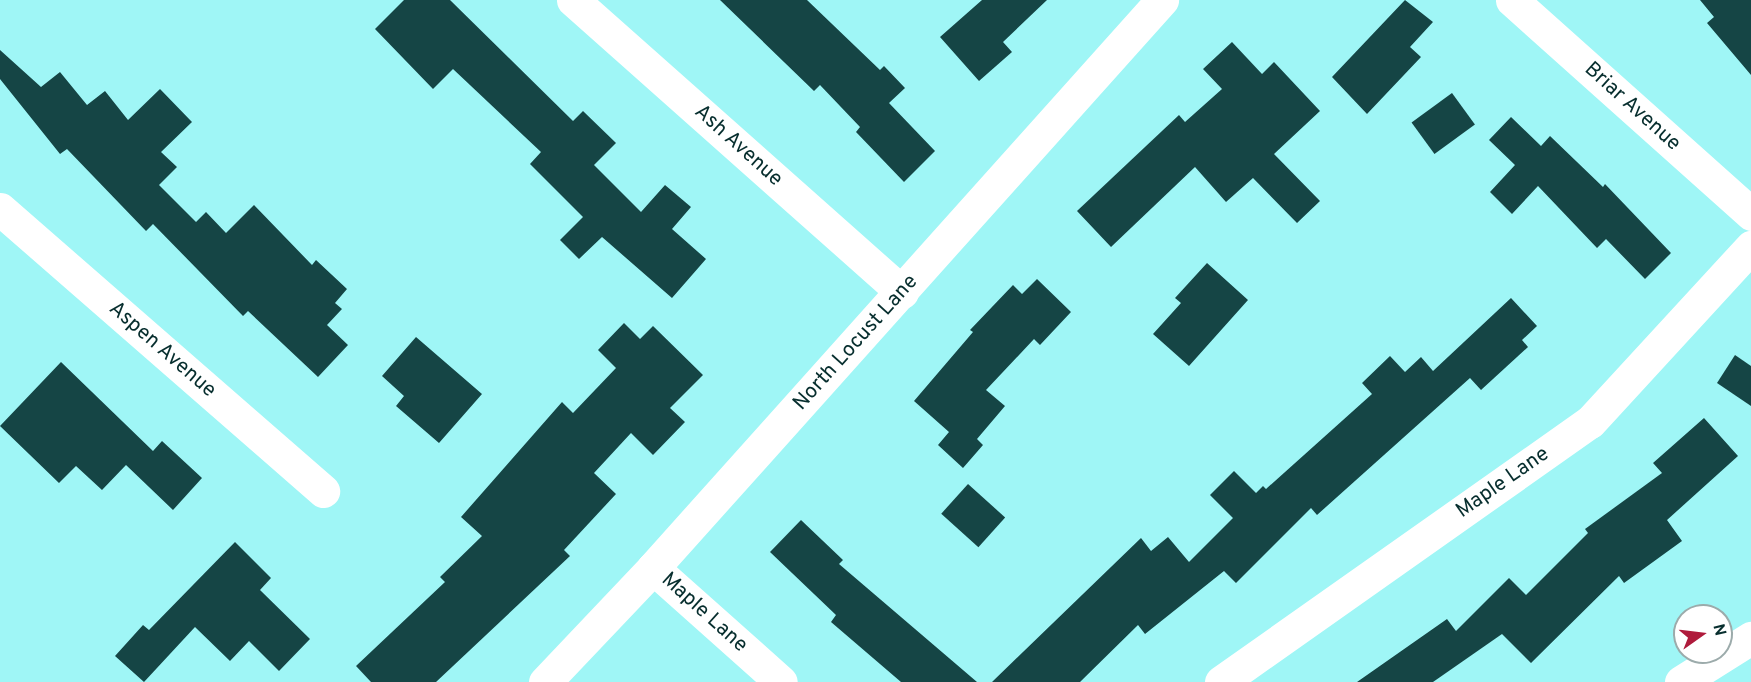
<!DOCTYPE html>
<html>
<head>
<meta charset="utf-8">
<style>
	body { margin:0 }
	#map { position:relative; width:1751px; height:682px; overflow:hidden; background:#9ff6f6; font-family:Overpass,sans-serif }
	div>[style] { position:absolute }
	.building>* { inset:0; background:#154545; transform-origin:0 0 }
	.minor>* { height:33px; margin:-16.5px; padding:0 16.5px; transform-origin:16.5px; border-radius:16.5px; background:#fff }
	span { translate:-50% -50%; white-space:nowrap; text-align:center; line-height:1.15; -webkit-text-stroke:6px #fff; paint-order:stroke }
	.street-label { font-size:21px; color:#072e2e }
	.north { position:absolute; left:1673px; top:604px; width:60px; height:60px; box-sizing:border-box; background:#fff; border:2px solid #9cabab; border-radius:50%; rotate:76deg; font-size:16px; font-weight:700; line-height:24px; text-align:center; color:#072e2e }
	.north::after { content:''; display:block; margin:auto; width:21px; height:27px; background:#af1b3c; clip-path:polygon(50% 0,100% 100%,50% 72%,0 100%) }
</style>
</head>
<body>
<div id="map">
	<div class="building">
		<i style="clip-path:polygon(404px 0,450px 0,573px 121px,583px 111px,616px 143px,594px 165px,641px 212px,665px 185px,691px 207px,672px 229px,706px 259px,672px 298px,602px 237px,579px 259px,560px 240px,583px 217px,530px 164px,541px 152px,453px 69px,433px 89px,375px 29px)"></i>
		<i style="clip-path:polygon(720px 0,807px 0,880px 70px,884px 66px,905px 88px,889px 103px,935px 151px,904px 182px,856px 132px,860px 127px,820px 85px,814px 91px)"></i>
		<i style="clip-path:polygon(982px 0,1047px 0,1003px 42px,1012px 52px,979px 81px,940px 37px)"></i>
		<i style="clip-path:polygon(1405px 0,1433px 22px,1410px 47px,1421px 57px,1367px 114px,1332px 77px)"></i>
		<i style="clip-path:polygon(1700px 0,1751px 0,1751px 75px,1707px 23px,1714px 17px)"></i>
		<i style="clip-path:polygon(1232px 42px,1262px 74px,1274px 62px,1320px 111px,1274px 154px,1320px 201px,1297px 223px,1253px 178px,1226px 202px,1195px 167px,1111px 247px,1077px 211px,1179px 115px,1185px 122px,1222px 89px,1203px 69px)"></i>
		<i style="clip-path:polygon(0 50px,41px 87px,60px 72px,87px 105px,105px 91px,128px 120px,160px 89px,192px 122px,161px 152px,177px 167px,159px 185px,196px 222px,206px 212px,226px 233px,254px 205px,312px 265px,316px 260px,347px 289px,335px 303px,342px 309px,327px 325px,348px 345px,318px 377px,248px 311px,243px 316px,153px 224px,146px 231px,67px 149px,60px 154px,0 79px)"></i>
		<i style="left:1452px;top:93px;width:39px;height:50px;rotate:54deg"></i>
		<i style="clip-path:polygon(1511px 117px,1541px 146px,1550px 136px,1603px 187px,1605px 184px,1671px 253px,1645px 279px,1606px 239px,1597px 248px,1538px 186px,1512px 214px,1490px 192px,1515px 165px,1489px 140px)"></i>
		<i style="clip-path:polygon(1207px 263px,1248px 300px,1189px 366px,1153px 334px,1181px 303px,1175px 298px)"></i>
		<i style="clip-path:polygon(1037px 279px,1071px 312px,1040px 345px,1034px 339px,986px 390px,1005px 406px,977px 439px,983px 445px,963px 468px,938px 445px,949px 432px,914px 401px,973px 332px,970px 330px,1013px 285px,1022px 294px)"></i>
		<i style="clip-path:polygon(1511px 298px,1537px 326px,1522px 340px,1528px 347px,1481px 390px,1470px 378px,1317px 515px,1311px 508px,1236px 583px,1224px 571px,1145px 634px,1138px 625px,1080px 682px,992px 682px,1141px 538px,1151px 551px,1168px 537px,1189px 562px,1233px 518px,1210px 495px,1234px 471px,1256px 493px,1263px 486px,1266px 489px,1372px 394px,1362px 383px,1390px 356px,1405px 372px,1421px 357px,1433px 371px)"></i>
		<i style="clip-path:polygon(624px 323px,640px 339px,653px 326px,703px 375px,670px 408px,685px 422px,653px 455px,631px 433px,594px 473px,616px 494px,564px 550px,570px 556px,436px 682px,371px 682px,356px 666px,445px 582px,440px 577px,482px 536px,461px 517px,562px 402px,573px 413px,616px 368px,598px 350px)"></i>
		<i style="clip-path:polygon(416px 337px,482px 394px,439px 443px,396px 406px,404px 396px,382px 376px)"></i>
		<i style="clip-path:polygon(1735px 355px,1751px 366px,1751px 406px,1717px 383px)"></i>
		<i style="clip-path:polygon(61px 362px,153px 451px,162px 441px,202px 478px,173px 510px,126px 465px,102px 490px,76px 466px,59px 483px,0 426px)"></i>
		<i style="clip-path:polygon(1704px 418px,1738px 456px,1667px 520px,1682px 541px,1624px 583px,1619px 576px,1531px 663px,1502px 634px,1433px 682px,1357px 682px,1447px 619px,1456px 631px,1509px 578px,1526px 595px,1588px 533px,1585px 529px,1662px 473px,1653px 463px)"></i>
		<i style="left:968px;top:484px;width:50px;height:40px;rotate:42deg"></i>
		<i style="clip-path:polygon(801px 520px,843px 560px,839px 564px,977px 682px,901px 682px,831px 622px,836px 615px,770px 552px)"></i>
		<i style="clip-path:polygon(235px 542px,271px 578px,260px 590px,310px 639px,279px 671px,249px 641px,230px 661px,195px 627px,144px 682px,115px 656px,143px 625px,149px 630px)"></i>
	</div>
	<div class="minor">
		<i style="left:573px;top:0;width:440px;rotate:41.6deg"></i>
		<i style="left:1512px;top:0;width:321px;rotate:41.8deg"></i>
		<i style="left:0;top:209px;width:429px;rotate:41.1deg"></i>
		<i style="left:653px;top:568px;width:171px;rotate:41.7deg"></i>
		<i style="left:545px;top:682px;width:157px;rotate:-46.5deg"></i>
		<i style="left:653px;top:568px;width:763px;rotate:-48.14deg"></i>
		<i style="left:1221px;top:682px;width:451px;rotate:-35.2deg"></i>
		<i style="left:1590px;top:422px;width:238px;rotate:-47.4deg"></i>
		<i style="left:1681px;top:682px;width:83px;rotate:-32.2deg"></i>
	</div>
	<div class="street-label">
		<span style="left:1632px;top:107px;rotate:42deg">Briar Avenue</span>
		<span style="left:738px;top:146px;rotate:42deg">Ash Avenue</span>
		<span style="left:856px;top:343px;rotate:-48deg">North Locust Lane</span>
		<span style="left:162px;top:350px;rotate:41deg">Aspen Avenue</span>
		<span style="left:1503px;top:483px;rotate:-35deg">Maple Lane</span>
		<span style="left:704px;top:613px;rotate:42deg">Maple Lane</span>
	</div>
	<div class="north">N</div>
</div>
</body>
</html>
